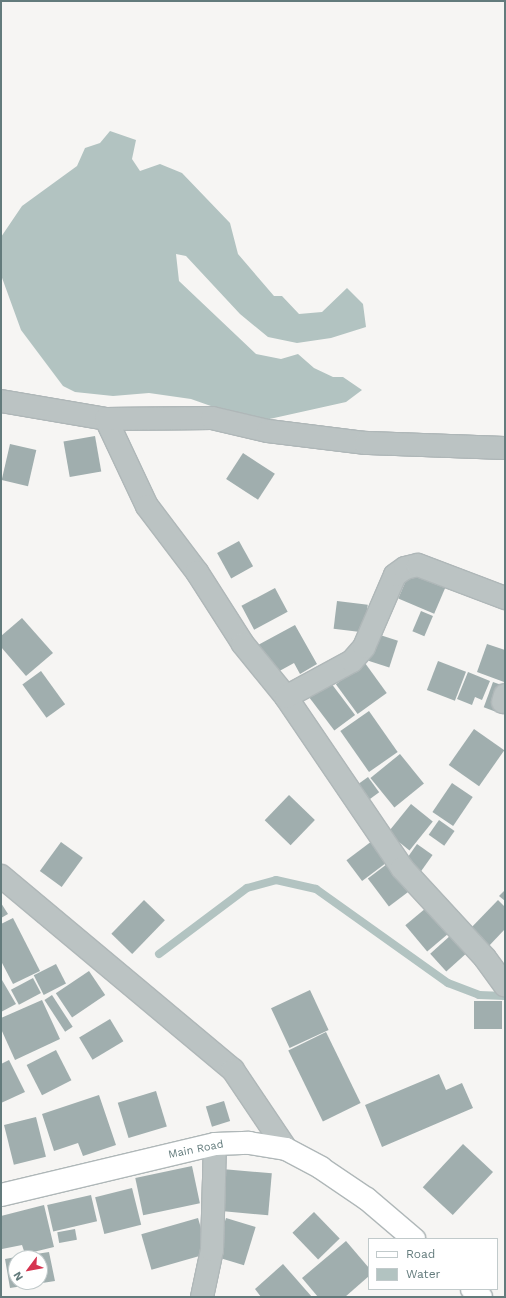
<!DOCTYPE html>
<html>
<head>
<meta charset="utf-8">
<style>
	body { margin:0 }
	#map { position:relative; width:506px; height:1298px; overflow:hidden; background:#f6f5f3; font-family:"Work Sans",sans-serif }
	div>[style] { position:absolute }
	.water>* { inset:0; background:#b2c3c1 }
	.stream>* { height:8px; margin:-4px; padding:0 4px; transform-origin:4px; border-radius:4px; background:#b2c3c1 }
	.building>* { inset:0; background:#a0aeae; transform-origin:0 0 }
	.roads { filter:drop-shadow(1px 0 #afb7b8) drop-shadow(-1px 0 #afb7b8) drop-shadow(0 1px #afb7b8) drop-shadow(0 -1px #afb7b8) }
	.street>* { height:22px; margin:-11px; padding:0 11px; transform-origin:11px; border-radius:11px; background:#bbc3c3 }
	.primary>* { height:22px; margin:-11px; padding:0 11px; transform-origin:11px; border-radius:11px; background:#fff }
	span { translate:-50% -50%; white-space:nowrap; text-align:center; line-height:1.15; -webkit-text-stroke:4px #fff; paint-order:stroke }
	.street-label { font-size:11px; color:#637b7c }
	.frame { position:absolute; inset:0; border:2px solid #637b7c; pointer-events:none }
	.legend { position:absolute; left:368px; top:1238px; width:130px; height:52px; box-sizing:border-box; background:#fff; border:1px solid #c1cacb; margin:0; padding:5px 7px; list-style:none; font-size:12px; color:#637b7c }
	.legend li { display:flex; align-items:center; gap:8px; height:20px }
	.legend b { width:20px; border:1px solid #c1cacb }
	.north { position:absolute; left:8px; top:1250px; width:40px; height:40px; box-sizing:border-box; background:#fff; border:1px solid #c1cacb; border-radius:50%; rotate:238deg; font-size:11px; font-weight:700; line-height:16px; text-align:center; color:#637b7c }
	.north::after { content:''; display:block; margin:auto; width:14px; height:18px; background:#d63450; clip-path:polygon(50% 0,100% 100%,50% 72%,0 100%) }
</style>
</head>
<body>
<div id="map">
	<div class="water">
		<i style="clip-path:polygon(110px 131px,136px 140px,132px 159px,140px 171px,160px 164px,182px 173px,230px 223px,238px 254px,274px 296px,282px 296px,299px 314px,322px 312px,347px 288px,363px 304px,366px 327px,331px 338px,297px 343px,268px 337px,240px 314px,186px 256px,176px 254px,179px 281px,256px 354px,281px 359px,298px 354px,314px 368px,333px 377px,343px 377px,362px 390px,346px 402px,265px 420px,242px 417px,191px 399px,149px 393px,113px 396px,75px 392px,63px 386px,21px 330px,1px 275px,1px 237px,22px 206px,77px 166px,85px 148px,100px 143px)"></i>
	</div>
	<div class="stream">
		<i style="left:159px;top:954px;width:110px;rotate:-36.9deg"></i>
		<i style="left:247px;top:888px;width:30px;rotate:-15deg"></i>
		<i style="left:276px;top:880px;width:41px;rotate:12.7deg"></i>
		<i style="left:316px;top:889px;width:162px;rotate:35.5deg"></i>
		<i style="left:448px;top:983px;width:33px;rotate:21deg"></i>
		<i style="left:479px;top:995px;width:26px;rotate:2deg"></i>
	</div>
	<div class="building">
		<i style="left:95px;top:436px;width:36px;height:32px;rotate:80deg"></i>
		<i style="left:10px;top:444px;width:27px;height:37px;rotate:13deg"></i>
		<i style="left:243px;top:453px;width:38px;height:31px;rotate:33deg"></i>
		<i style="left:239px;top:541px;width:29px;height:25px;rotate:61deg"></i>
		<i style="left:410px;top:571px;width:39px;height:30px;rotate:23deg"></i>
		<i style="left:275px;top:588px;width:27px;height:38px;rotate:62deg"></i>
		<i style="left:337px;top:601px;width:31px;height:28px;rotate:7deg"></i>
		<i style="left:421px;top:611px;width:13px;height:22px;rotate:23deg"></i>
		<i style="clip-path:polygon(22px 618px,53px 653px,26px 676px,1px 647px,1px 636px)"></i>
		<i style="clip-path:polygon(295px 625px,317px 664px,300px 674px,294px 663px,274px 674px,258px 645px)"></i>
		<i style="left:377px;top:634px;width:22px;height:28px;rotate:18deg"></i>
		<i style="clip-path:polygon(487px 644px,505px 650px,504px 682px,477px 672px)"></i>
		<i style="left:438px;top:661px;width:30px;height:31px;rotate:21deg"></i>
		<i style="left:365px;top:663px;width:37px;height:36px;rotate:54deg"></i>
		<i style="left:41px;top:671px;width:41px;height:23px;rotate:54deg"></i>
		<i style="clip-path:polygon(468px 672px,490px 681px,482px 700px,475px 697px,472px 705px,457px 699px)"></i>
		<i style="left:328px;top:679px;width:45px;height:26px;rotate:53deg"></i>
		<i style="left:493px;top:682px;width:12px;height:27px;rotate:20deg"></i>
		<i style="left:369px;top:711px;width:50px;height:35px;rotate:55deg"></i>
		<i style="left:474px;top:729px;width:37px;height:44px;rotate:35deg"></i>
		<i style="left:400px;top:754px;width:38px;height:38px;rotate:51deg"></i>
		<i style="left:368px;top:777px;width:19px;height:21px;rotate:54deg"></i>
		<i style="left:452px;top:783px;width:25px;height:35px;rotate:34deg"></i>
		<i style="left:289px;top:795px;width:36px;height:35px;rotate:44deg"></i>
		<i style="left:411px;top:804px;width:28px;height:37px;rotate:39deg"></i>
		<i style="left:439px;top:820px;width:19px;height:18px;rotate:35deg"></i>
		<i style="left:372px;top:841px;width:26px;height:32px;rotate:53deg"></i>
		<i style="left:61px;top:842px;width:27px;height:36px;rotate:36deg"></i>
		<i style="left:417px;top:844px;width:19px;height:21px;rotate:35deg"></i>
		<i style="left:391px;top:861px;width:35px;height:29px;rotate:53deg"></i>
		<i style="clip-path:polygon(505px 890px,505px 901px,499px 896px)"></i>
		<i style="left:144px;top:900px;width:29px;height:47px;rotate:44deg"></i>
		<i style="clip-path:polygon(498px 900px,505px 907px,505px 929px,487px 948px,468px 931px)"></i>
		<i style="clip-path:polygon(1px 903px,8px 914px,1px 918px)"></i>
		<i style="left:426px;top:908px;width:34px;height:27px;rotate:50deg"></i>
		<i style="clip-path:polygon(13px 918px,40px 971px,13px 984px,1px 961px,1px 924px)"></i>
		<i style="left:451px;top:935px;width:24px;height:28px;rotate:48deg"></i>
		<i style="left:56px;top:964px;width:22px;height:25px;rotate:63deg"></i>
		<i style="left:89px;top:971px;width:29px;height:40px;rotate:56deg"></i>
		<i style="left:33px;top:978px;width:17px;height:25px;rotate:62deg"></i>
		<i style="clip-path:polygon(2px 980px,16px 1004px,1px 1012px,1px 981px)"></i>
		<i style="left:310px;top:990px;width:44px;height:43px;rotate:65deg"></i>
		<i style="left:52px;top:995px;width:38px;height:9px;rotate:57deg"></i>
		<i style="clip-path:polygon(42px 1000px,60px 1039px,15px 1060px,1px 1029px,1px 1018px)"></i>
		<i style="left:474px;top:1001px;width:28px;height:28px"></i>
		<i style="left:110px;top:1019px;width:26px;height:36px;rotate:59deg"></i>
		<i style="left:326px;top:1032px;width:79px;height:42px;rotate:64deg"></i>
		<i style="left:56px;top:1050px;width:34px;height:33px;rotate:63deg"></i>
		<i style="clip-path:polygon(9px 1060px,25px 1092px,1px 1103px,1px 1064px)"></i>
		<i style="clip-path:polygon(439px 1074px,446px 1090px,462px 1083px,473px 1108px,382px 1147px,365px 1105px)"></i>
		<i style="left:156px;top:1091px;width:37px;height:40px;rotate:73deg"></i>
		<i style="clip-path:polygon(99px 1095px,116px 1145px,83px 1156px,78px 1143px,54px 1151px,42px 1114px)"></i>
		<i style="left:224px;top:1101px;width:21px;height:19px;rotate:73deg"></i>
		<i style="left:36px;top:1117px;width:41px;height:33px;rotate:76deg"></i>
		<i style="left:463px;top:1144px;width:41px;height:59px;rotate:43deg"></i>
		<i style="left:192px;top:1166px;width:38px;height:58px;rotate:78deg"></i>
		<i style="left:222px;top:1169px;width:50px;height:42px;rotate:5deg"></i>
		<i style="left:132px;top:1188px;width:38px;height:38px;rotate:76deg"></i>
		<i style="left:91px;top:1195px;width:27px;height:45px;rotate:77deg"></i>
		<i style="clip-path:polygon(44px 1205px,54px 1247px,25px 1254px,22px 1245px,2px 1249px,1px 1216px)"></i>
		<i style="left:314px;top:1212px;width:37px;height:30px;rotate:46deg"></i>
		<i style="left:198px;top:1218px;width:37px;height:59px;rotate:74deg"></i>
		<i style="left:226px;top:1218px;width:31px;height:40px;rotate:17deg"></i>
		<i style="left:75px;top:1229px;width:11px;height:18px;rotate:80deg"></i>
		<i style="clip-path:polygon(346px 1241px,369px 1268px,369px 1276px,345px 1297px,318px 1297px,302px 1278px)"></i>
		<i style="clip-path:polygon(49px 1252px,55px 1281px,10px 1288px,5px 1259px,16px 1257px,16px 1282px,40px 1282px,40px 1258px,17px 1257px)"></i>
		<i style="clip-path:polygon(283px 1264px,312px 1297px,261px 1297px,255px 1289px)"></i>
	</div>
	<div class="roads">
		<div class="street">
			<i style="left:1px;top:401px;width:107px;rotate:9.7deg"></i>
			<i style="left:106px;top:419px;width:96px;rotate:64.8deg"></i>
			<i style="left:147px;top:506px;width:83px;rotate:52.9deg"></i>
			<i style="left:197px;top:572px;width:85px;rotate:57.4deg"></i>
			<i style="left:243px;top:644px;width:68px;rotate:50.9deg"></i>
			<i style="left:286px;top:697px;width:207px;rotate:55.8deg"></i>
			<i style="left:402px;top:868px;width:122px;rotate:47.3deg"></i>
			<i style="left:485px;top:958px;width:34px;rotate:54deg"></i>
			<i style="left:106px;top:419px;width:106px;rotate:-0.5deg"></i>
			<i style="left:212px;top:418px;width:57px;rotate:13.1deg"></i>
			<i style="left:268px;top:431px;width:99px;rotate:7deg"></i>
			<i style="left:366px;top:443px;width:139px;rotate:2.1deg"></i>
			<i style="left:286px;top:697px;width:75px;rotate:-28.6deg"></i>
			<i style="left:352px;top:661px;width:18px;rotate:-49deg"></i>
			<i style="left:364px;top:647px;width:78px;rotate:-66.7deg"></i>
			<i style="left:395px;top:575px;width:12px;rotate:-35deg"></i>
			<i style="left:405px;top:568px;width:13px;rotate:-13deg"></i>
			<i style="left:418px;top:565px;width:93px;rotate:20.8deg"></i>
			<i style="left:503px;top:702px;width:7px;rotate:-74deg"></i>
			<i style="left:1px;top:876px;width:302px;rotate:39.9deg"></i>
			<i style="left:233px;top:1070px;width:95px;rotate:56.1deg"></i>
			<i style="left:202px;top:1297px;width:48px;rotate:-78deg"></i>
			<i style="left:212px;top:1250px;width:106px;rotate:-88.4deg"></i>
		</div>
		<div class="primary">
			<i style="left:1px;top:1195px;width:220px;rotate:-13.4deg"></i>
			<i style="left:215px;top:1144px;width:34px;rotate:-2deg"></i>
			<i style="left:249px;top:1143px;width:37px;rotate:9deg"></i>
			<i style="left:286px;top:1149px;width:40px;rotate:28deg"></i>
			<i style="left:321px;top:1168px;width:55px;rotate:34deg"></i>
			<i style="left:367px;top:1199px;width:62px;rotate:40.4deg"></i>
			<i style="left:472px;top:1289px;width:12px;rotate:42deg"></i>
		</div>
	</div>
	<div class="street-label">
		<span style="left:196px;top:1150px;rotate:-11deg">Main Road</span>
	</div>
	<div class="frame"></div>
	<ul class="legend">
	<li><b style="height:5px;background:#fff"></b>Road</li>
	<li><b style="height:11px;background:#b2c3c1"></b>Water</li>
	</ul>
	<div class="north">N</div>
</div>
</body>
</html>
